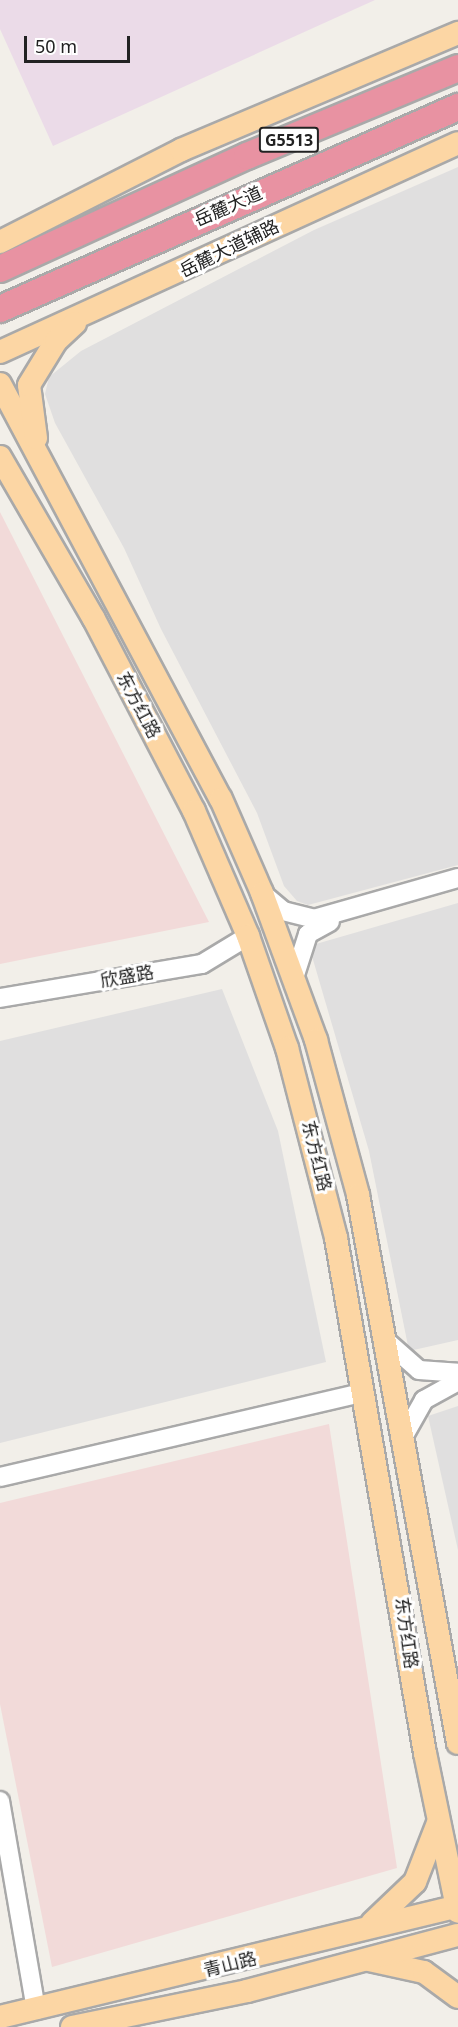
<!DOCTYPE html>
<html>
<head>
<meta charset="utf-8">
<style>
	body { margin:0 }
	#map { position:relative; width:458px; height:2027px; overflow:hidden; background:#f2efe9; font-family:"Noto Sans","Noto Sans SC",sans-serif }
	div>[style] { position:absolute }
	.residential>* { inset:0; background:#e0dfdf }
	.commercial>* { inset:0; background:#f2dad9 }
	.industrial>* { inset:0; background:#ebdbe8 }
	.roads { filter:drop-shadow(2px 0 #a9a9a9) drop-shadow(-2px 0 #a9a9a9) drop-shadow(0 2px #a9a9a9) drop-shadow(0 -2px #a9a9a9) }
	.minor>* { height:18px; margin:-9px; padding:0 9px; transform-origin:9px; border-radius:9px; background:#fff }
	.major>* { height:22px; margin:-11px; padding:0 11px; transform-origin:11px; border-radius:11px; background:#fcd6a4 }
	.highway>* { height:26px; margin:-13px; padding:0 13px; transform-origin:13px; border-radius:13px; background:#e892a2 }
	span { translate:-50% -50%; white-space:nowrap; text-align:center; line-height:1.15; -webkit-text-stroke:6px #fff; paint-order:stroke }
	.shield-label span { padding:2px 4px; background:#fff; border:2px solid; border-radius:4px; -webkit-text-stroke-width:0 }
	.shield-label { font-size:16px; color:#222; font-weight:700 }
	.street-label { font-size:18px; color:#222 }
	.scale { position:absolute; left:24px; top:36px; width:106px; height:27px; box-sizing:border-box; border:3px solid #222; border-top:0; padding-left:8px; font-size:18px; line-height:21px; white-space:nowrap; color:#222; -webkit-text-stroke:4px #fff; paint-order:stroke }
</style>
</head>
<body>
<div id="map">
	<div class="residential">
		<i style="clip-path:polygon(458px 167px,458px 865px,308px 905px,297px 901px,284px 886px,257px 813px,161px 629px,124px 548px,55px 423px,45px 394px,49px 377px,81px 351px,314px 230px)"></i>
		<i style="clip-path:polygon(458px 903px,458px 1340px,409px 1351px,369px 1151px,309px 946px)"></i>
		<i style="clip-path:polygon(222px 989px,278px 1131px,326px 1362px,0 1443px,0 1041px)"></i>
		<i style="clip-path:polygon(458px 1406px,458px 1550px,428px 1416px)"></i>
	</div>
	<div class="commercial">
		<i style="clip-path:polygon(0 512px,209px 922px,0 964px)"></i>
		<i style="clip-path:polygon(329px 1424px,397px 1868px,52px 1967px,0 1704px,0 1503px)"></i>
	</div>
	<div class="industrial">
		<i style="clip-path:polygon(0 0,375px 0,53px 146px,0 29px)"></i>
	</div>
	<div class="roads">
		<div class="minor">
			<i style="left:263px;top:894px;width:26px;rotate:40deg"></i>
			<i style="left:283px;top:911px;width:32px;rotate:14deg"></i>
			<i style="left:314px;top:919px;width:150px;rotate:-15.9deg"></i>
			<i style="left:294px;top:978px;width:46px;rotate:-72.3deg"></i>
			<i style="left:308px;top:934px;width:25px;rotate:-29deg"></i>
			<i style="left:0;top:998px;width:205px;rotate:-9.6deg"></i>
			<i style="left:202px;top:964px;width:54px;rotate:-31.3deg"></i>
			<i style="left:385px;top:1340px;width:45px;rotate:41.4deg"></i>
			<i style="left:419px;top:1370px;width:39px;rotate:4deg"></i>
			<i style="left:402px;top:1439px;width:45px;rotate:-60.6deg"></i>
			<i style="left:424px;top:1400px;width:39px;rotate:-29deg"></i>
			<i style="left:0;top:1477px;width:374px;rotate:-13.1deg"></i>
			<i style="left:0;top:1801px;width:212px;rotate:80.2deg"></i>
		</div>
		<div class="major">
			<i style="left:0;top:242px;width:203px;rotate:-26.9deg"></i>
			<i style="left:181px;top:150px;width:301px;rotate:-22.9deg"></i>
			<i style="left:0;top:352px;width:503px;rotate:-24.53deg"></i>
			<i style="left:0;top:384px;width:470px;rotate:62deg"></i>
			<i style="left:221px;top:799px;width:103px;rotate:66.4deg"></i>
			<i style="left:262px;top:893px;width:157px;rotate:69.8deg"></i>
			<i style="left:316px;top:1040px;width:161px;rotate:74.8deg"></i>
			<i style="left:358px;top:1195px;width:557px;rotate:79.66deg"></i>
			<i style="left:36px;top:438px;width:53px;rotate:-97.5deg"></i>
			<i style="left:29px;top:385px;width:52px;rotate:-58.5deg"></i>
			<i style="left:56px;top:341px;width:26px;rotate:-43deg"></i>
			<i style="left:0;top:457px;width:187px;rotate:59.9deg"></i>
			<i style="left:94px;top:619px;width:216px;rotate:62.5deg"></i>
			<i style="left:194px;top:811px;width:136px;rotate:66.6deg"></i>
			<i style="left:248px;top:936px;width:119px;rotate:70.8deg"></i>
			<i style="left:287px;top:1048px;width:196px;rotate:75.5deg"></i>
			<i style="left:336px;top:1238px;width:523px;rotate:80.2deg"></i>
			<i style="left:425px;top:1753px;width:162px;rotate:78.3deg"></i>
			<i style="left:372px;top:1923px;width:59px;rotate:-43.6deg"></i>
			<i style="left:415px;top:1882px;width:63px;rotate:-68.7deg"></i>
			<i style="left:369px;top:1960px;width:56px;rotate:12.3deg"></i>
			<i style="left:424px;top:1972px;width:42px;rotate:36.3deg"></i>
			<i style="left:0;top:2017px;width:471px;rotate:-13.6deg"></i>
			<i style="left:72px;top:2027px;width:179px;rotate:-11.6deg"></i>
			<i style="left:247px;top:1991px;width:218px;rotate:-14.9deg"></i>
		</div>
		<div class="highway">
			<i style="left:0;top:269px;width:272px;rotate:-24.6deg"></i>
			<i style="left:247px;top:156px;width:229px;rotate:-22.6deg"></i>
			<i style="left:0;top:309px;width:501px;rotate:-23.8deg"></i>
		</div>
	</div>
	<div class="shield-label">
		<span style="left:289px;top:140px">G5513</span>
	</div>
	<div class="street-label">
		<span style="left:228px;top:206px;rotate:-24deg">岳麓大道</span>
		<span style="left:229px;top:248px;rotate:-26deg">岳麓大道辅路</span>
		<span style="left:139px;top:705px;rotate:62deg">东方红路</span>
		<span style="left:127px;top:976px;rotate:-10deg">欣盛路</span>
		<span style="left:317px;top:1156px;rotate:76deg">东方红路</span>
		<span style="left:407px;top:1633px;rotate:82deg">东方红路</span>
		<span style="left:230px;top:1964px;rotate:-14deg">青山路</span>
	</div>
	<div class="scale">50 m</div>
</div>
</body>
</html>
